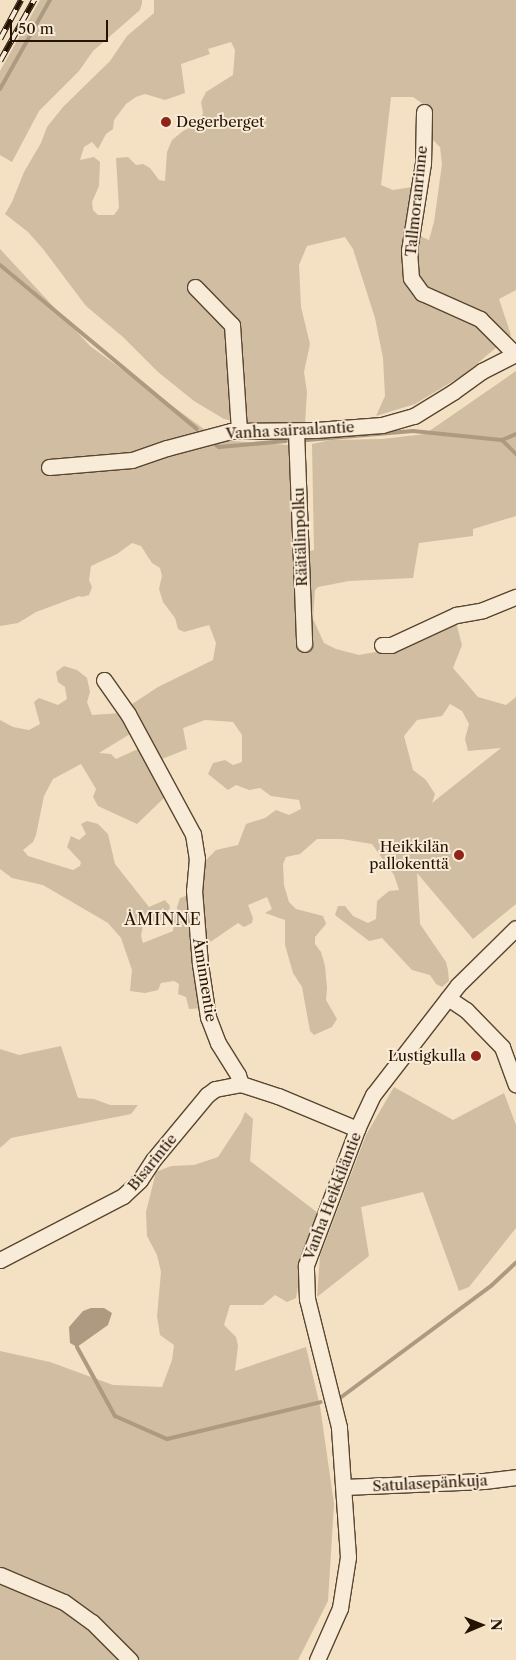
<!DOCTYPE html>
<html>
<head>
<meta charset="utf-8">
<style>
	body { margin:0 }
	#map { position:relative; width:516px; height:1660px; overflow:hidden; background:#f4e0c2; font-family:"Libre Caslon Text",serif }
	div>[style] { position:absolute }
	.green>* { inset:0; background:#d1bda1 }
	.water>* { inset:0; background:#ae9a80 }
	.stream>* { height:4px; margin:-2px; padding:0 2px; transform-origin:2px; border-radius:2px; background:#ae9a80 }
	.roads { filter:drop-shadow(1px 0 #594630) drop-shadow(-1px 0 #594630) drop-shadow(0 1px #594630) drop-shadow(0 -1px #594630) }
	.minor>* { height:15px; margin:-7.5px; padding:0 7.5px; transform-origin:7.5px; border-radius:7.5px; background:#f8ebd7 }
	.rail>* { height:5.5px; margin-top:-2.75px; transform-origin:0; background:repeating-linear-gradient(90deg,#f8ebd7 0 11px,#251200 0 22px); box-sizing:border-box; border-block:1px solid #251200 }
	.dots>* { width:14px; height:14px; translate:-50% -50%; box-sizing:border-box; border:2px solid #f8ebd7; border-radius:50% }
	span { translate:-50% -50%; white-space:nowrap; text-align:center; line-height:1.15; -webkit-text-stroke:4px #f8ebd7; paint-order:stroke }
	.poi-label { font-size:15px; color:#251200 }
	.left { translate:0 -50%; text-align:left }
	.right { translate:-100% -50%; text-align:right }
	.street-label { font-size:15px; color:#251200 }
	.neighbourhood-label { font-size:16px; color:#251200; letter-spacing:1px }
	.north { position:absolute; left:456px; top:1600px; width:50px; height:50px; -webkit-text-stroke:4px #f8ebd7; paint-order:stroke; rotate:89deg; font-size:14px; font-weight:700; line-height:20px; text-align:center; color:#251200 }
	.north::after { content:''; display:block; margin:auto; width:18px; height:22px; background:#251200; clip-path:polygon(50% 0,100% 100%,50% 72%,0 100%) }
	.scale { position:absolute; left:10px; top:20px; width:98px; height:22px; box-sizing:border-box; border:2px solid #251200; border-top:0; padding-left:6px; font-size:15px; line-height:18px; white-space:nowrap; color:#251200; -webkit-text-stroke:4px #f8ebd7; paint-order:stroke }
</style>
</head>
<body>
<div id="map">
	<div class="green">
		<i style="clip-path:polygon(40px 0,142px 0,142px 3px,140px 10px,93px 51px,79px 71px,39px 111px,12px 162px,0 155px,0 71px)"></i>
		<i style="clip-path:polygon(evenodd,154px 0,516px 0,516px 290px,499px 299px,511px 335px,465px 374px,415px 404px,376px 416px,385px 396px,383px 358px,375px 318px,353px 249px,345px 237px,307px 246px,299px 265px,301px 307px,310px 344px,304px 372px,307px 392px,305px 424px,253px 426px,224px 419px,194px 401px,158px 372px,123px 337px,86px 306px,43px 249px,28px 232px,5px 214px,12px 202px,24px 172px,41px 143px,47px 127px,63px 107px,110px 61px,127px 36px,154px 13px,154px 0,231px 42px,235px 50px,233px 75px,206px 92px,201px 102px,203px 113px,199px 128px,195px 125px,183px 131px,172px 140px,167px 152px,165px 181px,159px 180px,150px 168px,143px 164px,136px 165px,128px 157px,116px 158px,119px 208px,114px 215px,98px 215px,93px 210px,92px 202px,99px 186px,100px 162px,94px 157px,80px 160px,84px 147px,92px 142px,98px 149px,106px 134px,113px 129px,114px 120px,126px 104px,136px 97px,145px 94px,165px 100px,185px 93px,181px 64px,210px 54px,208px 49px,231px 42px,154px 0,391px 97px,413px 97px,426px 106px,431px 116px,433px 140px,440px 147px,442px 164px,434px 222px,429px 240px,418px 235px,412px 187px,393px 190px,381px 185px,391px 97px)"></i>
		<i style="clip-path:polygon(evenodd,0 249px,90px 346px,219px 440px,289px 445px,292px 555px,289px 556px,314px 550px,312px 444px,331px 440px,382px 439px,425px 434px,516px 371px,516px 516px,473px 529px,473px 536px,419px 543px,413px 578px,349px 581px,318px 587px,315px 590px,313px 619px,324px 643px,336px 649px,359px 655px,392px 649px,455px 619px,462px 645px,453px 668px,478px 697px,506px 705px,516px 697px,516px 904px,473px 939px,417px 873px,420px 924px,446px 962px,448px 970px,449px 981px,442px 987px,436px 984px,430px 975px,412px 970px,382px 938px,369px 941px,335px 915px,338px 906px,345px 906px,353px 916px,368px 923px,376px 919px,377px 901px,389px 891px,399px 890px,394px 875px,372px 844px,342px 839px,317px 839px,300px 854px,286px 857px,283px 864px,284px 885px,289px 902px,296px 909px,323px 916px,326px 924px,315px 937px,315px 944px,321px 952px,325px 966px,327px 988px,326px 1000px,337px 1019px,332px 1027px,314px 1035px,310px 1031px,302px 987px,293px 973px,285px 945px,285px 920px,265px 913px,272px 909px,267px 897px,248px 905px,253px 918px,252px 923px,244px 927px,238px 923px,203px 947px,203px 1008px,189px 1009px,186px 997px,178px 994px,179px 984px,174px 981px,161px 983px,158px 990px,145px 993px,130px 991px,132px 970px,121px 938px,108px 923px,43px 885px,12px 878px,0 869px,0 720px,13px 727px,29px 730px,40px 724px,34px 702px,39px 698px,58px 705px,67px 699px,65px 687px,58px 682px,56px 672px,64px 666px,77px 670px,87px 678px,90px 692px,87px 702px,92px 715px,122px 713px,130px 734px,99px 753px,111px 754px,116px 759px,140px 748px,165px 797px,137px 824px,98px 806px,93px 797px,96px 789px,81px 764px,53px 779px,44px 796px,36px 835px,33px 842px,23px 850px,28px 856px,73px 870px,80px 866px,81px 862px,67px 847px,71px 836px,79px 840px,86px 834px,81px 824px,87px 821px,98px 824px,108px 834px,115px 864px,149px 907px,165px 900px,170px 906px,168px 918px,143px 925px,141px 936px,143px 943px,173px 931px,175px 913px,180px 898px,203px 890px,205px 861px,216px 850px,238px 845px,246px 824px,265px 818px,276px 810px,289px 815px,301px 809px,299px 800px,271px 796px,260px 788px,249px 790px,236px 785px,228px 790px,208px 774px,213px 763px,225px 760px,233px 765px,242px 762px,242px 735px,233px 722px,205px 720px,183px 728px,187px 749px,162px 759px,129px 706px,158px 687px,213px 660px,216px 643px,209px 625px,184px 632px,178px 629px,175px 618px,163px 602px,159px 589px,162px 576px,160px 568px,152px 563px,141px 546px,132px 543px,117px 554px,91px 566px,89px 580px,92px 587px,89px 595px,82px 597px,79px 596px,36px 612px,18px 623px,0 626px,0 249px,450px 704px,462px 711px,469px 724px,465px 739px,468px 751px,501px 748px,432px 803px,435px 794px,426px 780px,413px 770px,404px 736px,417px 720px,442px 716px,450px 704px)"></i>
		<i style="clip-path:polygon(61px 1046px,78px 1098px,94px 1099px,110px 1105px,138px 1105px,131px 1114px,11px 1138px,0 1148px,0 1049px,19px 1055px)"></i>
		<i style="clip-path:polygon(394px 1087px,453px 1120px,504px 1093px,516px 1125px,516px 1228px,469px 1287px,459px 1291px,423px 1192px,361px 1207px,369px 1256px,317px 1297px,320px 1256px,366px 1135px)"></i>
		<i style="clip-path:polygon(245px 1112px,253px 1119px,250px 1161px,318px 1213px,306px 1242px,296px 1298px,287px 1302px,275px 1295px,263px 1305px,230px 1305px,224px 1325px,236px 1337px,238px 1346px,235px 1371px,306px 1347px,320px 1406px,334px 1504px,328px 1601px,298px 1660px,0 1660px,0 1351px,50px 1362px,113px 1385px,162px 1387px,172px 1360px,174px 1345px,160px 1335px,157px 1316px,161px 1272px,157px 1255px,147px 1236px,146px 1212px,156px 1172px,171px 1166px,194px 1165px,218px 1157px,241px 1122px)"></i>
	</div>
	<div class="water">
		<i style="clip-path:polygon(91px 1308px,104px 1308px,112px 1313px,108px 1325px,77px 1347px,70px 1343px,69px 1327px,83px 1311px)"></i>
	</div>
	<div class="stream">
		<i style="left:0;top:89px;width:102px;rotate:-60.7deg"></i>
		<i style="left:0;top:265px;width:256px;rotate:39.8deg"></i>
		<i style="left:307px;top:440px;width:106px;rotate:-4.9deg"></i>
		<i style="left:413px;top:431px;width:89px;rotate:5.8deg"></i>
		<i style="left:502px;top:440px;width:20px;rotate:45deg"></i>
		<i style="left:502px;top:440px;width:15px;rotate:-23deg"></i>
		<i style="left:216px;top:445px;width:4px;rotate:34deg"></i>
		<i style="left:219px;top:447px;width:67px;rotate:-5.1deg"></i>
		<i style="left:77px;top:1347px;width:79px;rotate:61.2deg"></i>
		<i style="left:115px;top:1416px;width:57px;rotate:23.9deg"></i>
		<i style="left:167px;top:1439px;width:158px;rotate:-13.5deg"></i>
		<i style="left:340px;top:1398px;width:189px;rotate:-36.6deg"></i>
		<i style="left:492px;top:1285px;width:33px;rotate:-43deg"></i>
	</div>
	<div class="roads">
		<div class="minor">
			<i style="left:424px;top:112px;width:51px;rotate:91.1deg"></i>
			<i style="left:423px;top:163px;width:88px;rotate:99.1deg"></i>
			<i style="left:409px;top:250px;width:28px;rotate:86deg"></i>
			<i style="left:411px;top:278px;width:19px;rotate:54deg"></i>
			<i style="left:422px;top:293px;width:64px;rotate:24.1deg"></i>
			<i style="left:480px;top:319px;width:49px;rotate:45deg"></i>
			<i style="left:195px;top:287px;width:53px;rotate:45.8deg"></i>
			<i style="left:232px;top:325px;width:106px;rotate:86.2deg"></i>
			<i style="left:296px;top:431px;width:213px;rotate:87.8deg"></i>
			<i style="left:49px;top:467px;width:83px;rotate:-4.8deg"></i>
			<i style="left:132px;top:460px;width:37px;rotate:-19deg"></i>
			<i style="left:167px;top:448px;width:66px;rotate:-14.9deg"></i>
			<i style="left:231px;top:431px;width:85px;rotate:-0.7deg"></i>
			<i style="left:316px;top:430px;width:66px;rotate:-4.3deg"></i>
			<i style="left:382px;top:425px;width:33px;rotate:-16deg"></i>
			<i style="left:414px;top:416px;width:46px;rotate:-31.6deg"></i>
			<i style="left:453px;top:392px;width:36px;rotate:-36deg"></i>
			<i style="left:482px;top:371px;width:38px;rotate:-27deg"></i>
			<i style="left:382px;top:645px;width:9px"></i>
			<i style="left:391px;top:645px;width:72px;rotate:-24.8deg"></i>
			<i style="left:456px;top:615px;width:27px;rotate:-10deg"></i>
			<i style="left:483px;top:610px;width:35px;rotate:-22deg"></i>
			<i style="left:104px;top:680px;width:42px;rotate:54.8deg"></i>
			<i style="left:128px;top:714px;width:136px;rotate:61.6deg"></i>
			<i style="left:193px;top:834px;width:24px;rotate:81deg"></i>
			<i style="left:197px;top:858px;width:32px;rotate:95deg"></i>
			<i style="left:194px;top:890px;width:74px;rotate:85.4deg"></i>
			<i style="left:200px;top:964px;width:54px;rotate:81.4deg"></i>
			<i style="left:208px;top:1017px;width:28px;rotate:69deg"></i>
			<i style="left:218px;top:1043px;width:38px;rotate:58deg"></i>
			<i style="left:238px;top:1075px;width:9px;rotate:72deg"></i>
			<i style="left:241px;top:1084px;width:39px;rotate:18deg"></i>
			<i style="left:278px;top:1096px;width:86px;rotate:22.7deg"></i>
			<i style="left:448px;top:998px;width:22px;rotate:34deg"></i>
			<i style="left:466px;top:1010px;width:52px;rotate:45.8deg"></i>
			<i style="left:502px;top:1047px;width:40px;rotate:69.8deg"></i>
			<i style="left:0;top:1260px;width:139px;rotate:-27.5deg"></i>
			<i style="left:123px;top:1196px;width:23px;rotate:-43deg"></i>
			<i style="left:140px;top:1180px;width:24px;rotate:-57deg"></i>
			<i style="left:153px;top:1160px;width:85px;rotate:-50.3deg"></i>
			<i style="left:207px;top:1095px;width:10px;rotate:-37deg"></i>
			<i style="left:215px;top:1089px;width:26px;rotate:-11deg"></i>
			<i style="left:344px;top:1487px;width:140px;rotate:-2.5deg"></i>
			<i style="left:484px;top:1481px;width:32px;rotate:-7deg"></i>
			<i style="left:0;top:1575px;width:69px;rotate:22.9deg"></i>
			<i style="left:64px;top:1602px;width:34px;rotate:36deg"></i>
			<i style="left:92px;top:1622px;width:54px;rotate:45deg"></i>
			<i style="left:317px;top:1660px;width:57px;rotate:-66.1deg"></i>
			<i style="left:340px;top:1608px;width:52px;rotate:-81.1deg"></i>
			<i style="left:348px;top:1557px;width:130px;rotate:-94deg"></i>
			<i style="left:339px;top:1427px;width:132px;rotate:-104deg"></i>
			<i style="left:307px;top:1299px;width:34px;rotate:-92deg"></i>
			<i style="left:306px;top:1265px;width:145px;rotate:-69.4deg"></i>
			<i style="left:357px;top:1129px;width:38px;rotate:-65deg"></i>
			<i style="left:373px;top:1095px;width:139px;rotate:-52.3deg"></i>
			<i style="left:458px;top:985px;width:81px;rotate:-44.5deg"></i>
		</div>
	</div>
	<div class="rail">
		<i style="left:0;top:39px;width:44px;rotate:-61.7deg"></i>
		<i style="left:0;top:61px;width:70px;rotate:-60.9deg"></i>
	</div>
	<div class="dots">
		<i style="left:166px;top:122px;background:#8f2418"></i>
		<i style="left:459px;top:855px;background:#8f2418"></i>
		<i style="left:476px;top:1056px;background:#8f2418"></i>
	</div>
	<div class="poi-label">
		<span class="left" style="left:176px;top:122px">Degerberget</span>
		<span class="right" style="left:449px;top:855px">Heikkilän<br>pallokenttä</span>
		<span class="right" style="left:466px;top:1056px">Lustigkulla</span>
	</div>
	<div class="street-label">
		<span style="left:416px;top:201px;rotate:-84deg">Tallmoranrinne</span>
		<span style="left:290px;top:430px;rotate:-3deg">Vanha sairaalantie</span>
		<span style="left:300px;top:537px;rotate:-92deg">Räätälinpolku</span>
		<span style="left:205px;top:980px;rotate:81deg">Åminnentie</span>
		<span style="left:152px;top:1162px;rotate:-51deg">Bisarintie</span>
		<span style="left:332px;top:1196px;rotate:-69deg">Vanha Heikkiläntie</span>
		<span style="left:430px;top:1483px;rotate:-3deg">Satulasepänkuja</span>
	</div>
	<div class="neighbourhood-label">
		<span style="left:163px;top:919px">ÅMINNE</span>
	</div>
	<div class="north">N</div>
	<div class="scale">50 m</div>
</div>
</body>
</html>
